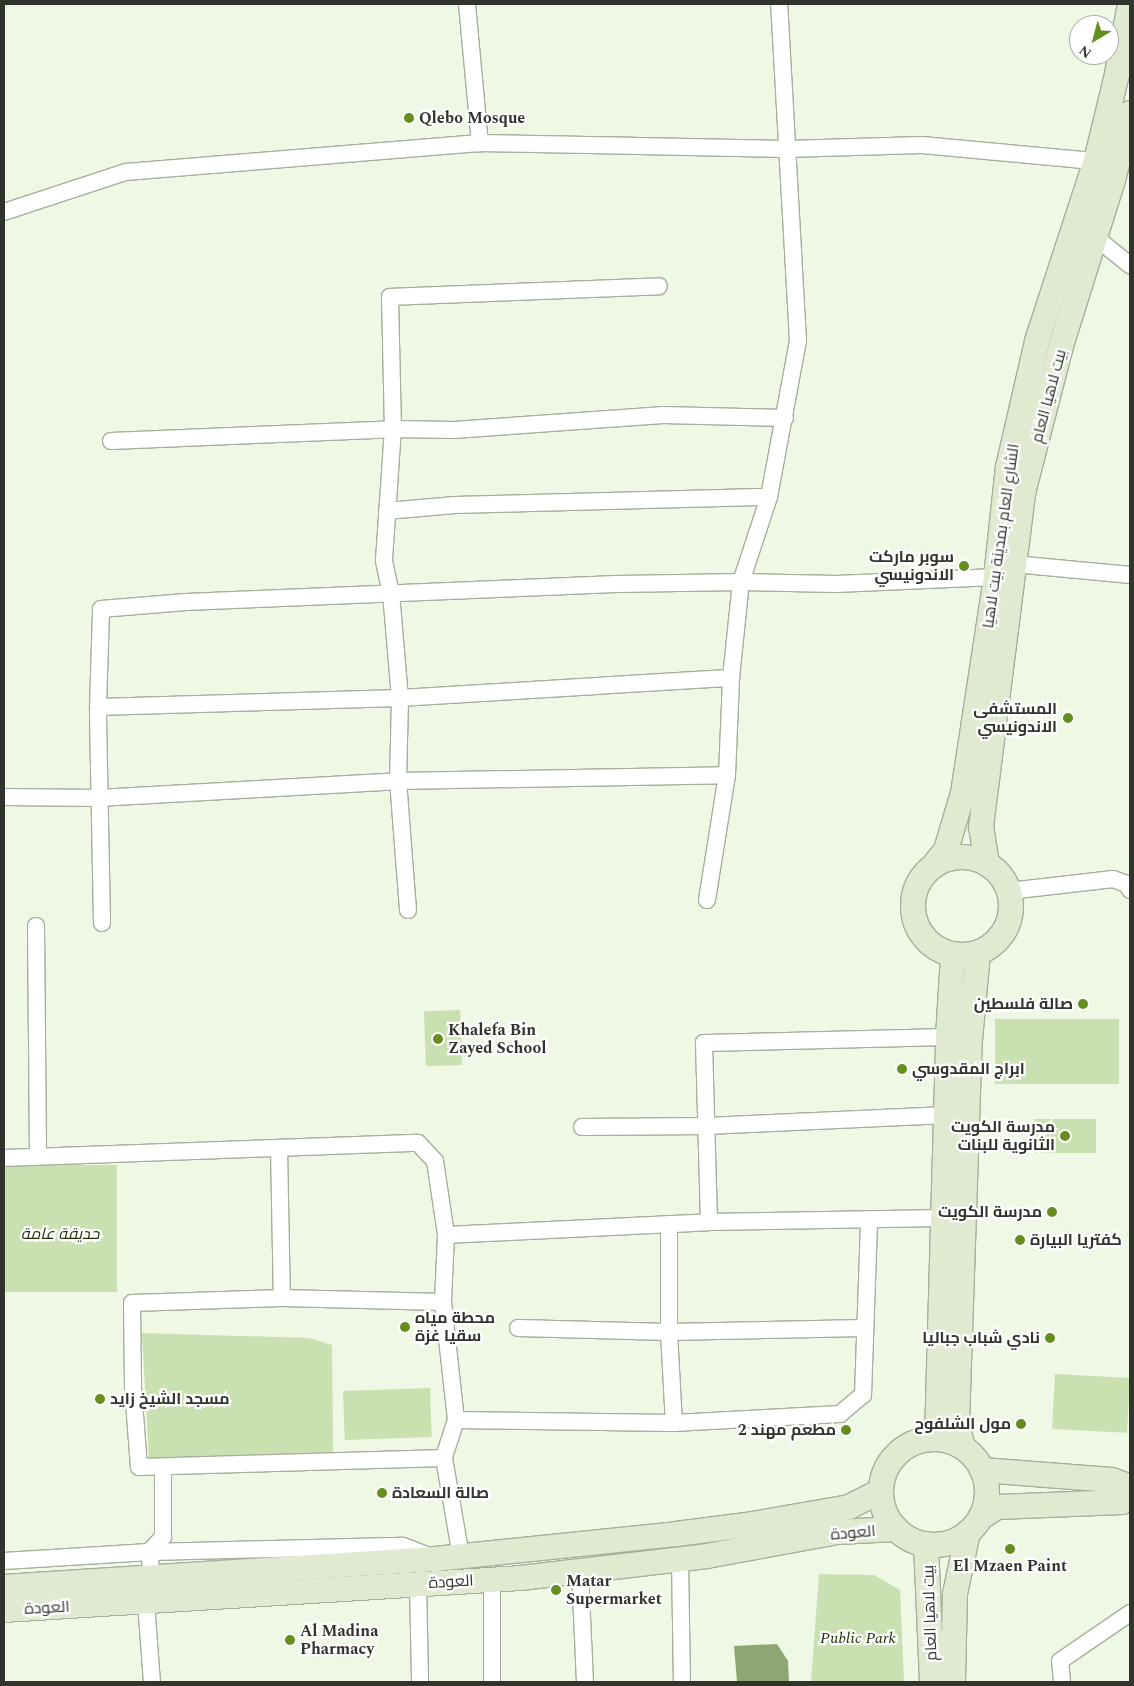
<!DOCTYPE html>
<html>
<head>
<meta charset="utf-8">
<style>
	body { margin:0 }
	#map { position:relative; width:1134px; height:1686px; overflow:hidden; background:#eef8e4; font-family:Spectral,Cairo,serif }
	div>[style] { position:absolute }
	.green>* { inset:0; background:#c9e0b0; transform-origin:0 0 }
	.water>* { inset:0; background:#8ea672 }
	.roads { filter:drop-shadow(1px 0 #a5af9b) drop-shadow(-1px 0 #a5af9b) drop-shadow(0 1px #a5af9b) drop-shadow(0 -1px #a5af9b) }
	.minor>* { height:16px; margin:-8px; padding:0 8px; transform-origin:8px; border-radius:8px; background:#fff }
	.secondary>* { height:24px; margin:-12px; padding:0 12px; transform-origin:12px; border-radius:12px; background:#dfead1 }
	.secondary>.ring { margin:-12px; padding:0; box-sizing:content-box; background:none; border:24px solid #dfead1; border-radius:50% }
	.dots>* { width:14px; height:14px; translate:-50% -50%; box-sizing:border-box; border:2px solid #fff; border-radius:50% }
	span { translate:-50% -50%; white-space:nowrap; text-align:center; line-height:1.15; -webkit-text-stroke:4.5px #fff; paint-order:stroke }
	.poi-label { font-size:16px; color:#31342d; font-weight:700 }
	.left { translate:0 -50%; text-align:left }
	.right { translate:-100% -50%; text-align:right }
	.street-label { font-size:16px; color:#31342d }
	.park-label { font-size:16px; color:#213109; font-style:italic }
	.frame { position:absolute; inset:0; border:5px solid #31342d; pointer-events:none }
	.north { position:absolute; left:1069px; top:15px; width:50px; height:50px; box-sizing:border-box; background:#fff; border:1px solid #adaeab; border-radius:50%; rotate:217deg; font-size:14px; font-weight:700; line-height:20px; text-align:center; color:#31342d }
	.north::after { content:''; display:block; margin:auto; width:18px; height:22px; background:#648e1d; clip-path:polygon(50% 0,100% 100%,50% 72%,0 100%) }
</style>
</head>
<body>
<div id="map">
	<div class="green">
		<i style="left:460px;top:1010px;width:55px;height:36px;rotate:88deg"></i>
		<i style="left:995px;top:1019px;width:124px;height:65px"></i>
		<i style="left:1034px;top:1119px;width:62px;height:34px"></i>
		<i style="left:117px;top:1165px;width:127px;height:113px;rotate:90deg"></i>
		<i style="clip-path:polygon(142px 1333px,309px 1338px,332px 1345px,333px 1452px,149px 1460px)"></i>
		<i style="left:1055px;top:1374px;width:75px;height:55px;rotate:3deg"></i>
		<i style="left:430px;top:1388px;width:49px;height:87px;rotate:88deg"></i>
		<i style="clip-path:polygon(819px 1574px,874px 1575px,900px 1590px,904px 1682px,811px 1682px)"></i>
	</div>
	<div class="water">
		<i style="clip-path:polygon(777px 1644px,788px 1661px,789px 1682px,737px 1682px,734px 1646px)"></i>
	</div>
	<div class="roads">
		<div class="minor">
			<i style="left:467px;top:4px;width:140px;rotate:84.7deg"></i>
			<i style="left:4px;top:212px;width:128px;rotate:-18.2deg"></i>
			<i style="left:126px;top:172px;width:355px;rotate:-4.7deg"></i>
			<i style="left:480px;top:143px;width:307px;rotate:1.1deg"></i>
			<i style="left:787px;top:149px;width:135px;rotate:-1.7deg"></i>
			<i style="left:922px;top:145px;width:175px;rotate:5.3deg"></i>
			<i style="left:1095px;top:237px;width:45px;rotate:38.7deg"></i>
			<i style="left:111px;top:441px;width:282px;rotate:-2.4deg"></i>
			<i style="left:393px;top:429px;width:61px;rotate:0.9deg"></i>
			<i style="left:454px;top:430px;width:210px;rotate:-4.1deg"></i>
			<i style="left:663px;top:415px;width:122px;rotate:1.4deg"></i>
			<i style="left:387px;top:511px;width:68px;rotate:-5deg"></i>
			<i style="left:455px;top:505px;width:314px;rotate:-1.5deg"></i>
			<i style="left:1014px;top:564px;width:117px;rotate:5.4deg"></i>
			<i style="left:98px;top:707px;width:302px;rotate:-1.7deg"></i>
			<i style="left:400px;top:698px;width:332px;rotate:-3.5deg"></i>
			<i style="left:731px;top:678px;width:97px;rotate:-84.1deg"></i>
			<i style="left:741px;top:582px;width:89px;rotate:-71.8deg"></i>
			<i style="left:769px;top:497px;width:159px;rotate:-79.5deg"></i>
			<i style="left:798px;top:341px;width:338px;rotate:-93.2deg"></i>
			<i style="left:4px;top:797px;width:94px;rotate:0.6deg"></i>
			<i style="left:98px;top:798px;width:300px;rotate:-3.2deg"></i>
			<i style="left:398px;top:781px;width:329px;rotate:-1deg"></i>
			<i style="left:1009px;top:891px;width:105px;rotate:-6.6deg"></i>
			<i style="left:1113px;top:879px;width:15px;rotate:20deg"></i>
			<i style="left:1127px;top:884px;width:7px;rotate:63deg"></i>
			<i style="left:707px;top:900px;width:127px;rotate:-80.9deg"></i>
			<i style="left:727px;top:775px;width:97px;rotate:-87.6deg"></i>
			<i style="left:408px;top:910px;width:129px;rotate:-94.4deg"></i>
			<i style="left:398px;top:781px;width:83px;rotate:-88.6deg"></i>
			<i style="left:400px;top:698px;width:104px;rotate:-94.9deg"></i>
			<i style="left:391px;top:594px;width:35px;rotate:-102deg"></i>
			<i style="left:384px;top:560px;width:131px;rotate:-86.1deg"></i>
			<i style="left:393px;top:429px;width:132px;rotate:-91.3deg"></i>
			<i style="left:390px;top:297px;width:269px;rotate:-2.3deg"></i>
			<i style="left:102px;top:923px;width:216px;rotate:-91.1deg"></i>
			<i style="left:98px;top:707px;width:98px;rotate:-88.2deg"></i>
			<i style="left:101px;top:609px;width:85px;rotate:-4.7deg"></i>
			<i style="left:186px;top:602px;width:431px;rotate:-2.4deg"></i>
			<i style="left:617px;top:584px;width:124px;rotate:-0.9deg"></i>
			<i style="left:741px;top:582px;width:95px;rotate:1.2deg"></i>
			<i style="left:836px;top:584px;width:160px;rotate:-2.5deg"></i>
			<i style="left:36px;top:926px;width:230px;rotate:89.5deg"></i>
			<i style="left:582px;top:1127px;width:124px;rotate:-0.5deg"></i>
			<i style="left:706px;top:1126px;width:241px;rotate:-2.6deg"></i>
			<i style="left:279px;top:1148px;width:150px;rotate:88.9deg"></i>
			<i style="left:4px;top:1158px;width:414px;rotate:-2.1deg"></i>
			<i style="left:418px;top:1143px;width:25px;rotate:47deg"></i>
			<i style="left:435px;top:1161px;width:75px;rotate:81.5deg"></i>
			<i style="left:446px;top:1235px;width:67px;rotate:92.6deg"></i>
			<i style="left:443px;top:1302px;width:119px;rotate:83.7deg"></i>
			<i style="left:456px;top:1420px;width:40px;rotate:108deg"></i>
			<i style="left:444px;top:1458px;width:99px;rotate:80.2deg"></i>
			<i style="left:709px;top:1222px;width:179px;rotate:-91.6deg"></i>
			<i style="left:704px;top:1043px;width:244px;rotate:-1.4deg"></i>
			<i style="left:669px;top:1224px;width:108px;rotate:90deg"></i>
			<i style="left:669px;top:1332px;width:91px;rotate:86.9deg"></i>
			<i style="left:446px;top:1235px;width:263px;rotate:-2.8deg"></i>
			<i style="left:709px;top:1222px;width:233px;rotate:-1deg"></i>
			<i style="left:443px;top:1302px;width:161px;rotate:-178.6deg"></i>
			<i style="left:282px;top:1298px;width:150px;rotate:178.1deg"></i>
			<i style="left:132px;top:1303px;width:85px;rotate:89.3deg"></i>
			<i style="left:133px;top:1388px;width:79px;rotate:85.7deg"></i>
			<i style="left:139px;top:1467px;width:305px;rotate:-1.7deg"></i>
			<i style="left:518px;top:1328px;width:151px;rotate:1.5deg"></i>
			<i style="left:669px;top:1332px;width:195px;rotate:-1.2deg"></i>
			<i style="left:456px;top:1420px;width:218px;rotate:0.8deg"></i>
			<i style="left:674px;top:1423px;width:166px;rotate:-3.1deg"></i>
			<i style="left:840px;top:1414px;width:30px;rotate:-40deg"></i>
			<i style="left:863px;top:1395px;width:176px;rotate:-88deg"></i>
			<i style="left:680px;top:1559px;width:123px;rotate:89.1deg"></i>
			<i style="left:4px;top:1561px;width:145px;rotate:-3.6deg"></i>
			<i style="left:149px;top:1552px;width:254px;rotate:-1.4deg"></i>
			<i style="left:403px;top:1546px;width:30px;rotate:21deg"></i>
			<i style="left:580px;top:1572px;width:110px;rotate:87.4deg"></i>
			<i style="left:152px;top:1579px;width:27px;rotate:-96deg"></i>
			<i style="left:149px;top:1552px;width:21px;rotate:-47deg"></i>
			<i style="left:163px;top:1537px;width:69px;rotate:-90deg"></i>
			<i style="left:492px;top:1580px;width:102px;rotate:90deg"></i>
			<i style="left:418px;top:1583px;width:99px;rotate:88.8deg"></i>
			<i style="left:146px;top:1603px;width:79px;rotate:85.7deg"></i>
			<i style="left:1062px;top:1682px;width:21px;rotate:-95deg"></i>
			<i style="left:1060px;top:1661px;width:85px;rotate:-34.4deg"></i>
		</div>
		<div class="secondary">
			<i class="ring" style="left:913px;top:857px;width:74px;height:74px"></i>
			<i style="left:987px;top:864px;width:37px;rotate:-99deg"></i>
			<i style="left:981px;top:827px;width:337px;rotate:-82.8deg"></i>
			<i style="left:1023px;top:493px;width:152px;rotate:-75.5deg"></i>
			<i style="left:1061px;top:346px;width:174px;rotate:-72.6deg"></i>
			<i style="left:1113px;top:180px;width:69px;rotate:-75.8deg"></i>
			<i style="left:934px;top:865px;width:19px;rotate:-51deg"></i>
			<i style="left:946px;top:850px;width:59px;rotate:-73.4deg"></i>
			<i style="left:963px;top:793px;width:219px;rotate:-81.3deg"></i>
			<i style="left:996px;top:577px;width:111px;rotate:-83.8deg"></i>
			<i style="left:1008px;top:467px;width:129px;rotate:-77deg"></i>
			<i style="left:1037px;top:341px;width:189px;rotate:-71.9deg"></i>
			<i style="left:1096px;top:161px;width:89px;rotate:-76.4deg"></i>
			<i style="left:1117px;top:74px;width:71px;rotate:-79.5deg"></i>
			<i class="ring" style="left:881px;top:1439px;width:82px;height:82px"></i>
			<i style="left:937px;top:1439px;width:402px;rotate:-88.4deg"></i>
			<i style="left:948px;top:1037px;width:82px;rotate:-86.5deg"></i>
			<i style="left:963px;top:1447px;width:24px;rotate:-105deg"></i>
			<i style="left:957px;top:1424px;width:384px;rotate:-88.1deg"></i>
			<i style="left:970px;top:1040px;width:87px;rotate:-84.7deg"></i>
			<i style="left:982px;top:1470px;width:130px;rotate:4.4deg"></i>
			<i style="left:1112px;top:1480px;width:19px;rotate:21deg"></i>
			<i style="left:980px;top:1518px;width:20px;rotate:-33deg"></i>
			<i style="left:997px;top:1507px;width:125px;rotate:-2.3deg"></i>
			<i style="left:1122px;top:1502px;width:9px;rotate:-27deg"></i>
			<i style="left:926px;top:1544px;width:138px;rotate:87.5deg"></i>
			<i style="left:4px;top:1587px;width:432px;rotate:-3.7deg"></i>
			<i style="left:435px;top:1559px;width:242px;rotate:-5.9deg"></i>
			<i style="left:676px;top:1534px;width:71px;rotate:-7.3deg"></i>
			<i style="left:746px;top:1525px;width:105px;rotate:-9.9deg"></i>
			<i style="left:849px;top:1507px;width:36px;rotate:-27deg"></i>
			<i style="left:4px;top:1610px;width:518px;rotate:-3.54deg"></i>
			<i style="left:521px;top:1578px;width:187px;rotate:-6.7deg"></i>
			<i style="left:707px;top:1556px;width:133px;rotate:-10.4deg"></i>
			<i style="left:838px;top:1532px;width:58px;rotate:-3deg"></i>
			<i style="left:953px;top:1682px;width:88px;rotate:-88.7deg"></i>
			<i style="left:955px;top:1594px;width:63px;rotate:-78.2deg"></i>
		</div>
	</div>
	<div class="dots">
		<i style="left:409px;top:118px;background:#648e1d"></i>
		<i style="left:964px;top:566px;background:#648e1d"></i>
		<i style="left:1068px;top:718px;background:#648e1d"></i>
		<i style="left:1083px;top:1004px;background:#648e1d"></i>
		<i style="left:438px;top:1039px;background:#648e1d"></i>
		<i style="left:902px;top:1069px;background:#648e1d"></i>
		<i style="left:1065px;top:1136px;background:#648e1d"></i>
		<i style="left:1052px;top:1212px;background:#648e1d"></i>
		<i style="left:1020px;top:1240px;background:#648e1d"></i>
		<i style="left:405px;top:1327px;background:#648e1d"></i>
		<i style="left:1050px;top:1338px;background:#648e1d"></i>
		<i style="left:100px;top:1399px;background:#648e1d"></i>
		<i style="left:1021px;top:1424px;background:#648e1d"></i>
		<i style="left:846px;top:1430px;background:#648e1d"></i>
		<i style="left:382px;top:1493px;background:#648e1d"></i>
		<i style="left:1010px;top:1549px;background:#648e1d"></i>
		<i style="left:556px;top:1590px;background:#648e1d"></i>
		<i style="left:290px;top:1640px;background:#648e1d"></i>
	</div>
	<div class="poi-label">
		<span class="left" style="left:419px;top:118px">Qlebo Mosque</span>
		<span class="right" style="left:954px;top:566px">سوبر ماركت<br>الاندونيسي</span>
		<span class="right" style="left:1057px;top:718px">المستشفى<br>الاندونيسي</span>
		<span class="right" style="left:1073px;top:1004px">صالة فلسطين</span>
		<span class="left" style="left:448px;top:1039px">Khalefa Bin<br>Zayed School</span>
		<span class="left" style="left:912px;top:1069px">ابراج المقدوسي</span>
		<span class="right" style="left:1055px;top:1136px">مدرسة الكويت<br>الثانوية للبنات</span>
		<span class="right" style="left:1042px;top:1212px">مدرسة الكويت</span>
		<span class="left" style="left:1030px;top:1240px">كفتريا البيارة</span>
		<span class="left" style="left:415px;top:1327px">محطة مياه<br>سقيا غزة</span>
		<span class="right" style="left:1040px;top:1338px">نادي شباب جباليا</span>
		<span class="left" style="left:110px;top:1399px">مسجد الشيخ زايد</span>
		<span class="right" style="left:1011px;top:1424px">مول الشلفوح</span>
		<span class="right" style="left:836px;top:1430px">مطعم مهند 2</span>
		<span class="left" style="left:392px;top:1493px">صالة السعادة</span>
		<span style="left:1010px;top:1566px">El Mzaen Paint</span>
		<span class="left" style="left:566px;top:1590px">Matar<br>Supermarket</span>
		<span class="left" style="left:300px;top:1640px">Al Madina<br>Pharmacy</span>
	</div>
	<div class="street-label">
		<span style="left:1049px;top:396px;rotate:-75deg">بيت لاهيا العام</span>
		<span style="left:1001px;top:536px;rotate:-82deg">الشارع العام بمدينة بيت لاهيا</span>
		<span style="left:853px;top:1533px;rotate:-5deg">العودة</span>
		<span style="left:451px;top:1582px;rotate:-3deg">العودة</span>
		<span style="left:47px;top:1608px;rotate:-3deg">العودة</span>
		<span style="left:930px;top:1613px;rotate:-92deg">بيت لاهيا العام</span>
	</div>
	<div class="park-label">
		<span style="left:60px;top:1234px">حديقة عامة</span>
		<span style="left:858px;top:1638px">Public Park</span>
	</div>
	<div class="frame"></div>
	<div class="north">N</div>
</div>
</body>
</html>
